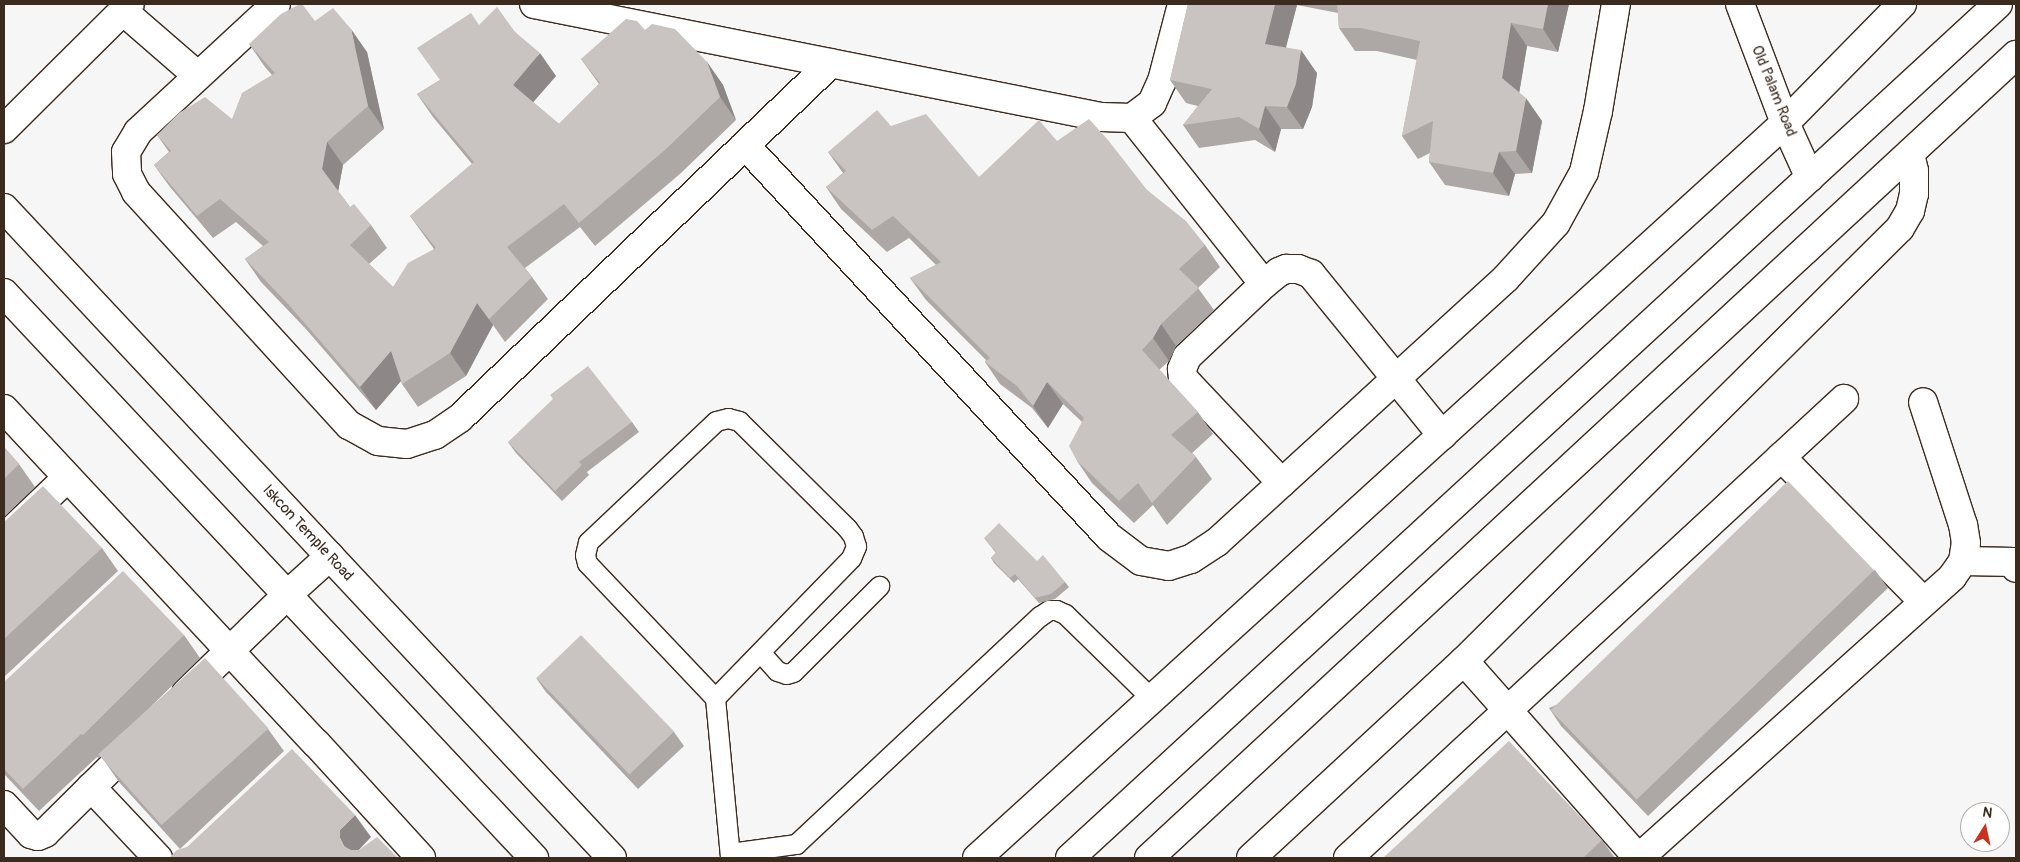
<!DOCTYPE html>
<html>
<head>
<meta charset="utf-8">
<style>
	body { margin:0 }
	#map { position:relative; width:2020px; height:862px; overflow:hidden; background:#f7f6f6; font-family:Pangolin,sans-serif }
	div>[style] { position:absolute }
	.roads { filter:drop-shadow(1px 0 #3b2a1e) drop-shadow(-1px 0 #3b2a1e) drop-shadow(0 1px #3b2a1e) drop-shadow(0 -1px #3b2a1e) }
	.lane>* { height:19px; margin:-9.5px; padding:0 9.5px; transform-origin:9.5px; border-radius:9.5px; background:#fff }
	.street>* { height:28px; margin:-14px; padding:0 14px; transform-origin:14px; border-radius:14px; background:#fff }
	.secondary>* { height:28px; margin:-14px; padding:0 14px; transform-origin:14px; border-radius:14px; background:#fff }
	.wall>* { inset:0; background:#ada8a6 }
	.shaded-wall>* { inset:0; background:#8d8887 }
	.building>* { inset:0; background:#c9c3c1; transform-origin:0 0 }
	span { translate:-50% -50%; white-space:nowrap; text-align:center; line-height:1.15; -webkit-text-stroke:4.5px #fff; paint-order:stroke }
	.street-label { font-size:15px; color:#3b2a1e }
	.frame { position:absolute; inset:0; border:5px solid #3b2a1e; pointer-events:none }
	.north { position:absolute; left:1960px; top:802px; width:50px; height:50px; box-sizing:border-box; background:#fff; border:1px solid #b1aaa5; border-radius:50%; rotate:10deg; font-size:14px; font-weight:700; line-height:20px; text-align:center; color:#3b2a1e }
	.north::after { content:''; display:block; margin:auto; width:18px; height:22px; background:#c8321e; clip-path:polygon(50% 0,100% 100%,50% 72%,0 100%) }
</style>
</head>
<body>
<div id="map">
	<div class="roads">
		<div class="lane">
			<i style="left:760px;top:652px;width:25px;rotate:48deg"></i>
			<i style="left:777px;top:671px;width:9px;rotate:18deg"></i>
			<i style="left:786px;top:674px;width:7px;rotate:-16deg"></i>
			<i style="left:793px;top:672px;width:122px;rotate:-45deg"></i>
			<i style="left:715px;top:698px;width:195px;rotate:-45.8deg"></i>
			<i style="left:851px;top:558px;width:13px;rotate:-67deg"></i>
			<i style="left:856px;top:546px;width:10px;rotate:-107deg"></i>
			<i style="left:853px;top:536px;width:10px;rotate:-127deg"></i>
			<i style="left:847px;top:528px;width:152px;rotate:-135.3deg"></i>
			<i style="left:739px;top:421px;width:11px;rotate:-165deg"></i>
			<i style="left:728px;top:418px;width:12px;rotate:166deg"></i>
			<i style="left:716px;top:421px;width:176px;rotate:136.6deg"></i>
			<i style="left:588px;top:542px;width:13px;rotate:103deg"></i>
			<i style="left:585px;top:555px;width:8px;rotate:76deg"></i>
			<i style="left:587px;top:563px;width:186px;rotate:46.5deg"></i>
			<i style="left:715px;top:698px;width:161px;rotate:84.6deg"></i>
			<i style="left:730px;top:853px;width:67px;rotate:-7.8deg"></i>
			<i style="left:796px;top:844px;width:334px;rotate:-43.1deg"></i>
			<i style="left:1040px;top:616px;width:11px;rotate:-34deg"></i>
			<i style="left:1049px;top:610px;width:7px"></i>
			<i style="left:1056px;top:610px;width:10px;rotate:24deg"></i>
			<i style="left:1065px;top:614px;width:122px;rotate:44.3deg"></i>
		</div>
		<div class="street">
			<i style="left:276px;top:4px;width:188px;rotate:137.2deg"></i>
			<i style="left:138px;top:132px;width:23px;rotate:121deg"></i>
			<i style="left:126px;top:152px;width:22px;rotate:87deg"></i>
			<i style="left:127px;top:174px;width:20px;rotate:63deg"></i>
			<i style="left:136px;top:192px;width:316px;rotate:47.6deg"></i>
			<i style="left:349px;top:425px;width:33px;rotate:29deg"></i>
			<i style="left:378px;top:441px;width:29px;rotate:6deg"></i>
			<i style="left:407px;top:444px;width:29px;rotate:-18deg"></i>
			<i style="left:435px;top:435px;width:30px;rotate:-34deg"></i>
			<i style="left:460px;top:418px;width:513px;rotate:-43.74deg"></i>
			<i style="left:534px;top:4px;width:578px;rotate:11.27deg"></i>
			<i style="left:1101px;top:117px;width:31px;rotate:2deg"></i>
			<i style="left:1132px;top:118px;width:25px;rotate:-37deg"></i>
			<i style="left:1152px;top:103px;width:24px;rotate:-66deg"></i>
			<i style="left:1162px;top:81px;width:80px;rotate:-75.4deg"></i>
			<i style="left:123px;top:11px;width:99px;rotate:40.9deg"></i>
			<i style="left:1132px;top:118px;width:212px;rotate:51.5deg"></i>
			<i style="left:1264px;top:284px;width:19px;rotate:-39deg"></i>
			<i style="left:1279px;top:272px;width:8px;rotate:-23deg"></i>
			<i style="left:1286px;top:269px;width:12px"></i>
			<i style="left:1298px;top:269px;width:14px;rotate:21deg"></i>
			<i style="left:1311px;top:274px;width:208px;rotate:50.9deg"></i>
			<i style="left:4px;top:129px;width:177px;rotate:-44.8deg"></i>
			<i style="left:745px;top:145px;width:535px;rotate:47.12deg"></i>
			<i style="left:1109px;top:537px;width:40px;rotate:37deg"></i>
			<i style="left:1141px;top:561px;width:28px;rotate:10deg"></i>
			<i style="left:1169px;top:566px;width:23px;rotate:-18deg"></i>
			<i style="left:1191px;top:559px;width:31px;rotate:-33deg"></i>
			<i style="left:1217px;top:542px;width:391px;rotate:-42.4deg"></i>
			<i style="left:1506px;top:278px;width:74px;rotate:-47.7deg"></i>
			<i style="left:1556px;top:223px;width:58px;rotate:-61.2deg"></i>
			<i style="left:1584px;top:172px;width:63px;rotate:-77.1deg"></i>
			<i style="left:1598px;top:111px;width:109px;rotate:-80.5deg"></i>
			<i style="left:4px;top:208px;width:890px;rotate:46.91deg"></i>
			<i style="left:1264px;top:284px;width:106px;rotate:136.5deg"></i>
			<i style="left:1187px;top:357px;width:13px;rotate:113deg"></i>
			<i style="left:1182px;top:369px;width:9px;rotate:84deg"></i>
			<i style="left:1183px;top:378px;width:144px;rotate:46.7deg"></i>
			<i style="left:4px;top:293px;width:775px;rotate:46.83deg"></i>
			<i style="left:4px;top:409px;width:457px;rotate:47deg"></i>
			<i style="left:316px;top:743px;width:156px;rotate:47.6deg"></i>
			<i style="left:1781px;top:457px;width:202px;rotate:45.4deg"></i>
			<i style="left:4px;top:538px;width:87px;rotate:-43.6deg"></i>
			<i style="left:1963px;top:561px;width:52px;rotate:1.1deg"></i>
			<i style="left:2015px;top:562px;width:6px;rotate:81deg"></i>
			<i style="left:1464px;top:661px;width:263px;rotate:48.5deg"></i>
			<i style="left:186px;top:693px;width:141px;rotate:-44.1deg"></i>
			<i style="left:287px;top:595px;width:58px;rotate:-42.2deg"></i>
			<i style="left:91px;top:787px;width:98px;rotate:46.7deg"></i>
			<i style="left:4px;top:805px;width:40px;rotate:47deg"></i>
			<i style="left:31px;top:834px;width:7px;rotate:16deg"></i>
			<i style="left:38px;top:836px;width:8px;rotate:-23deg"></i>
			<i style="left:45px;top:833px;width:128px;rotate:-44.7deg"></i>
			<i style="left:977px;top:858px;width:1092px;rotate:-42.29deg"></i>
			<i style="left:1251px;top:858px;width:290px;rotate:-42.8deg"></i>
			<i style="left:1464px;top:661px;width:614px;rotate:-44.8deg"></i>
			<i style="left:1900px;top:228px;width:20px;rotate:-60deg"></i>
			<i style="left:1910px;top:211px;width:17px;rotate:-77deg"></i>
			<i style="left:1914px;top:194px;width:23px;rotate:-90deg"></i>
			<i style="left:1914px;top:171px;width:18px;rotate:-103deg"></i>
			<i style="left:1348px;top:858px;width:676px;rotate:-42.78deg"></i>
			<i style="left:1639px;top:858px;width:421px;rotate:-41.9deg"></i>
			<i style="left:1952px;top:577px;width:19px;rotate:-55deg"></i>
			<i style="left:1963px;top:561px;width:18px;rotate:-81deg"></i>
			<i style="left:1966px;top:543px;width:18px;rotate:-99deg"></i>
			<i style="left:1963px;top:525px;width:129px;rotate:-108deg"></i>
		</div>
		<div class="secondary">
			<i style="left:1740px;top:4px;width:127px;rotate:69.3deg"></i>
			<i style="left:1785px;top:123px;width:60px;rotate:65.6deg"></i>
			<i style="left:1785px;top:123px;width:167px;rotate:-45.5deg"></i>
			<i style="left:1070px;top:858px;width:1261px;rotate:-42.62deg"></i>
			<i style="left:1149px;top:858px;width:1182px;rotate:-42.81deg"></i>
		</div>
	</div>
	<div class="wall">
		<i style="clip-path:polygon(1188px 4px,1569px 4px,1558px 52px,1527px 46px,1519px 93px,1542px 121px,1532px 173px,1515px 174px,1509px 196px,1445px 185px,1429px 162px,1430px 153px,1418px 159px,1402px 136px,1417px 60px,1377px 51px,1355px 51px,1339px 28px,1338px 13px,1297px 5px,1286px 47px,1317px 73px,1312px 107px,1303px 129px,1281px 129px,1275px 152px,1255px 140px,1199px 148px,1183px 125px,1198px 106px,1186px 103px,1170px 80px)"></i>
		<i style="clip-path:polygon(315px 21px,367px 52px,384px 129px,343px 165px,338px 191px,350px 207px,371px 225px,387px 248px,369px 264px,393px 287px,434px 249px,410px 216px,472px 164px,433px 117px,417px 94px,440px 80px,479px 25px,515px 32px,556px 76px,533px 102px,559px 124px,599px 84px,581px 59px,645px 30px,707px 62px,723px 85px,736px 120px,681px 173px,595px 246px,580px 227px,525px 268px,532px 277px,548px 299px,505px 342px,493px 325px,466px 376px,418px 407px,402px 384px,401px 381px,376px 410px,305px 328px,261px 282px,245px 259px,263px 246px,236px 222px,213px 238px,170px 187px,154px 165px,169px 152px,157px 135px,232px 119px,272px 75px,265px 67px,249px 44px)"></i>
		<i style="clip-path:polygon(891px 126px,979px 177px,1057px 141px,1147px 190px,1205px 245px,1220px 267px,1198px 288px,1214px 310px,1176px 346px,1169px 361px,1159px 370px,1198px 412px,1213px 434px,1192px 453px,1196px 457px,1212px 479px,1167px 525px,1153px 505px,1134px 523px,1092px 483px,1077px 461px,1082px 422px,1063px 404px,1048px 428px,1032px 408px,1000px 384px,985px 362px,986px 360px,926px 300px,910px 278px,936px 265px,909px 238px,887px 252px,841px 209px,826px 187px,843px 173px,828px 152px)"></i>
		<i style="clip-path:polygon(632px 422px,639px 432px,587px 472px,589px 475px,562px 501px,516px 453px,508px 442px)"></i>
		<i style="clip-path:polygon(4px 447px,19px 464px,35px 487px,4px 517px)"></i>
		<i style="clip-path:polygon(4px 522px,102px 548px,118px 571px,4px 677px)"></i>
		<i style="clip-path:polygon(984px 538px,1037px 561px,1065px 582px,1069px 587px,1055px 599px,1039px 603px,1018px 579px,1014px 583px,994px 563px,991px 558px,996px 553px)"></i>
		<i style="clip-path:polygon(1875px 570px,1888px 588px,1648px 816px,1561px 726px,1549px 708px)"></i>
		<i style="clip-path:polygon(184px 635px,200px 658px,99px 758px,97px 757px,39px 811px,4px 774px,4px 682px)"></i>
		<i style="clip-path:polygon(536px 678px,674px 732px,684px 746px,638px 789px,546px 692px)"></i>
		<i style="clip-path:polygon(268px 729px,284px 751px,180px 849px,119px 782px,103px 759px)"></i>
		<i style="clip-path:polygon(1602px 840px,1615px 858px,1383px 858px)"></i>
	</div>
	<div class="shaded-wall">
		<i style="clip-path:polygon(1275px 4px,1296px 4px,1297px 5px,1281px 66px,1265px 44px)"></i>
		<i style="clip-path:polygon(1548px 4px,1569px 4px,1558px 52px,1543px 29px)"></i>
		<i style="clip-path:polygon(1511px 23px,1527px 46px,1518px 100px,1502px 78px)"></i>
		<i style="clip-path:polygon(351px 29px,367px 52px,384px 129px,368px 106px)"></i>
		<i style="clip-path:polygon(1301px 50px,1317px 73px,1312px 107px,1303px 129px,1287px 107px)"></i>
		<i style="clip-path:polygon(540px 53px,556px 76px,529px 107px,513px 85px)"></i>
		<i style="clip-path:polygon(707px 62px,723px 85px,736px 120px,720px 97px)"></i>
		<i style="clip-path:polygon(1526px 98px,1542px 121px,1532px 173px,1516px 151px)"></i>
		<i style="clip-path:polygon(1265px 106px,1281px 129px,1275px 152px,1259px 129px)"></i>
		<i style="clip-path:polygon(327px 142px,343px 165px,338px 192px,322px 169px)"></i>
		<i style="clip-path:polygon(1499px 152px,1515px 174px,1509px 196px,1493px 173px)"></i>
		<i style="clip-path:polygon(477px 303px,493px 325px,466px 376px,450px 353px)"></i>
		<i style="clip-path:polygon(1161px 324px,1176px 346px,1169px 361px,1153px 338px)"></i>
		<i style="clip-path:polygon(391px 351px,407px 374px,376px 410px,360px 387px)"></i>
		<i style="clip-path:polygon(1047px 382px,1063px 404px,1048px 428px,1033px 406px)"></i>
		<i style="clip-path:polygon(355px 815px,371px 837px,356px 853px,356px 858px,344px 846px,340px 838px,340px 830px)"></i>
	</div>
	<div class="building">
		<i style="clip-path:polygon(300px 4px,302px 4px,315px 21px,333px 8px,351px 29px,368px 106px,327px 142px,322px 169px,350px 207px,354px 204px,371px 225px,350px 245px,393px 287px,408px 263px,436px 248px,410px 216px,474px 162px,417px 94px,440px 80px,417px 48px,471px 13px,479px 25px,497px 7px,515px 32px,540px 53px,513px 85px,559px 124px,600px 83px,581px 59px,626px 19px,637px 21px,645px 30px,652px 24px,675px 29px,707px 62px,720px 97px,665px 150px,579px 223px,564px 204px,507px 247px,532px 277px,489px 319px,477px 303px,450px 353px,402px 384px,391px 351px,360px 387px,289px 305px,245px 259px,269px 242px,220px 199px,197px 216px,154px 165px,171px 151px,157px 135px,179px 113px,205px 97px,232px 119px,242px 93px,275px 73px,249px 44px,281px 14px)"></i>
		<i style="clip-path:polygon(1188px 4px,1275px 4px,1265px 44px,1301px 50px,1296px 84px,1287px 107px,1265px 106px,1259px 129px,1239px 117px,1183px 125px,1212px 89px,1170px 80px)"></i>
		<i style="clip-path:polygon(1337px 4px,1548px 4px,1543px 29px,1511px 23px,1502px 78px,1526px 98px,1516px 151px,1499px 152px,1493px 173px,1429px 162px,1433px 121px,1402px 136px,1420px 41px,1361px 28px,1339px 28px)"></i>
		<i style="clip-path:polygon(877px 110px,891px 126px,926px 114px,979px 177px,1039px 120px,1057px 141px,1089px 119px,1108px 140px,1147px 190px,1186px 221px,1205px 245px,1179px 269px,1199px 288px,1161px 324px,1153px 338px,1142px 350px,1198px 412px,1171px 435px,1196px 457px,1152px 503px,1138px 483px,1119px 501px,1077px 461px,1069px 446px,1084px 418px,1047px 382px,1033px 406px,1017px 386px,985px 362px,990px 358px,910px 278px,941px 262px,893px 216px,872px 230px,826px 187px,846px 171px,828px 152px)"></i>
		<i style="clip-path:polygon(588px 366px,632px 422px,579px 462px,582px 465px,555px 491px,508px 442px,553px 399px,550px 395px)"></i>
		<i style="clip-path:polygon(4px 447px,19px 464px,4px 479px)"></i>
		<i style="left:1788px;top:481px;width:124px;height:330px;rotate:46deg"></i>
		<i style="clip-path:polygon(43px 486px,102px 548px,4px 639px,4px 522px)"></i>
		<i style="clip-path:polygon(999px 523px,1037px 561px,1043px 555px,1065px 582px,1051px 594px,1035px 598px,1015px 574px,1010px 578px,991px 558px,996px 552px,984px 538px)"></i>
		<i style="clip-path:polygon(123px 571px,184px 635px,83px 735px,81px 734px,23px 789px,4px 769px,4px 682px)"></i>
		<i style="left:581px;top:635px;width:134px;height:62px;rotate:46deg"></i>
		<i style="left:205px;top:658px;width:95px;height:144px;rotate:48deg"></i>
		<i style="clip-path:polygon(1509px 741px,1602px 840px,1583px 858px,1383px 858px)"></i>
		<i style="clip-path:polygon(292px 749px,355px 815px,340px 830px,340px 838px,344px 846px,351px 850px,359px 850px,377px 837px,398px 858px,169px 858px,177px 850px,187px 847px)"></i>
	</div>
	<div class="street-label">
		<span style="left:1774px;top:91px;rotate:68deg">Old Palam Road</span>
		<span style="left:308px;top:533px;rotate:47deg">Iskcon Temple Road</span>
	</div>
	<div class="frame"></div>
	<div class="north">N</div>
</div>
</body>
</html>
